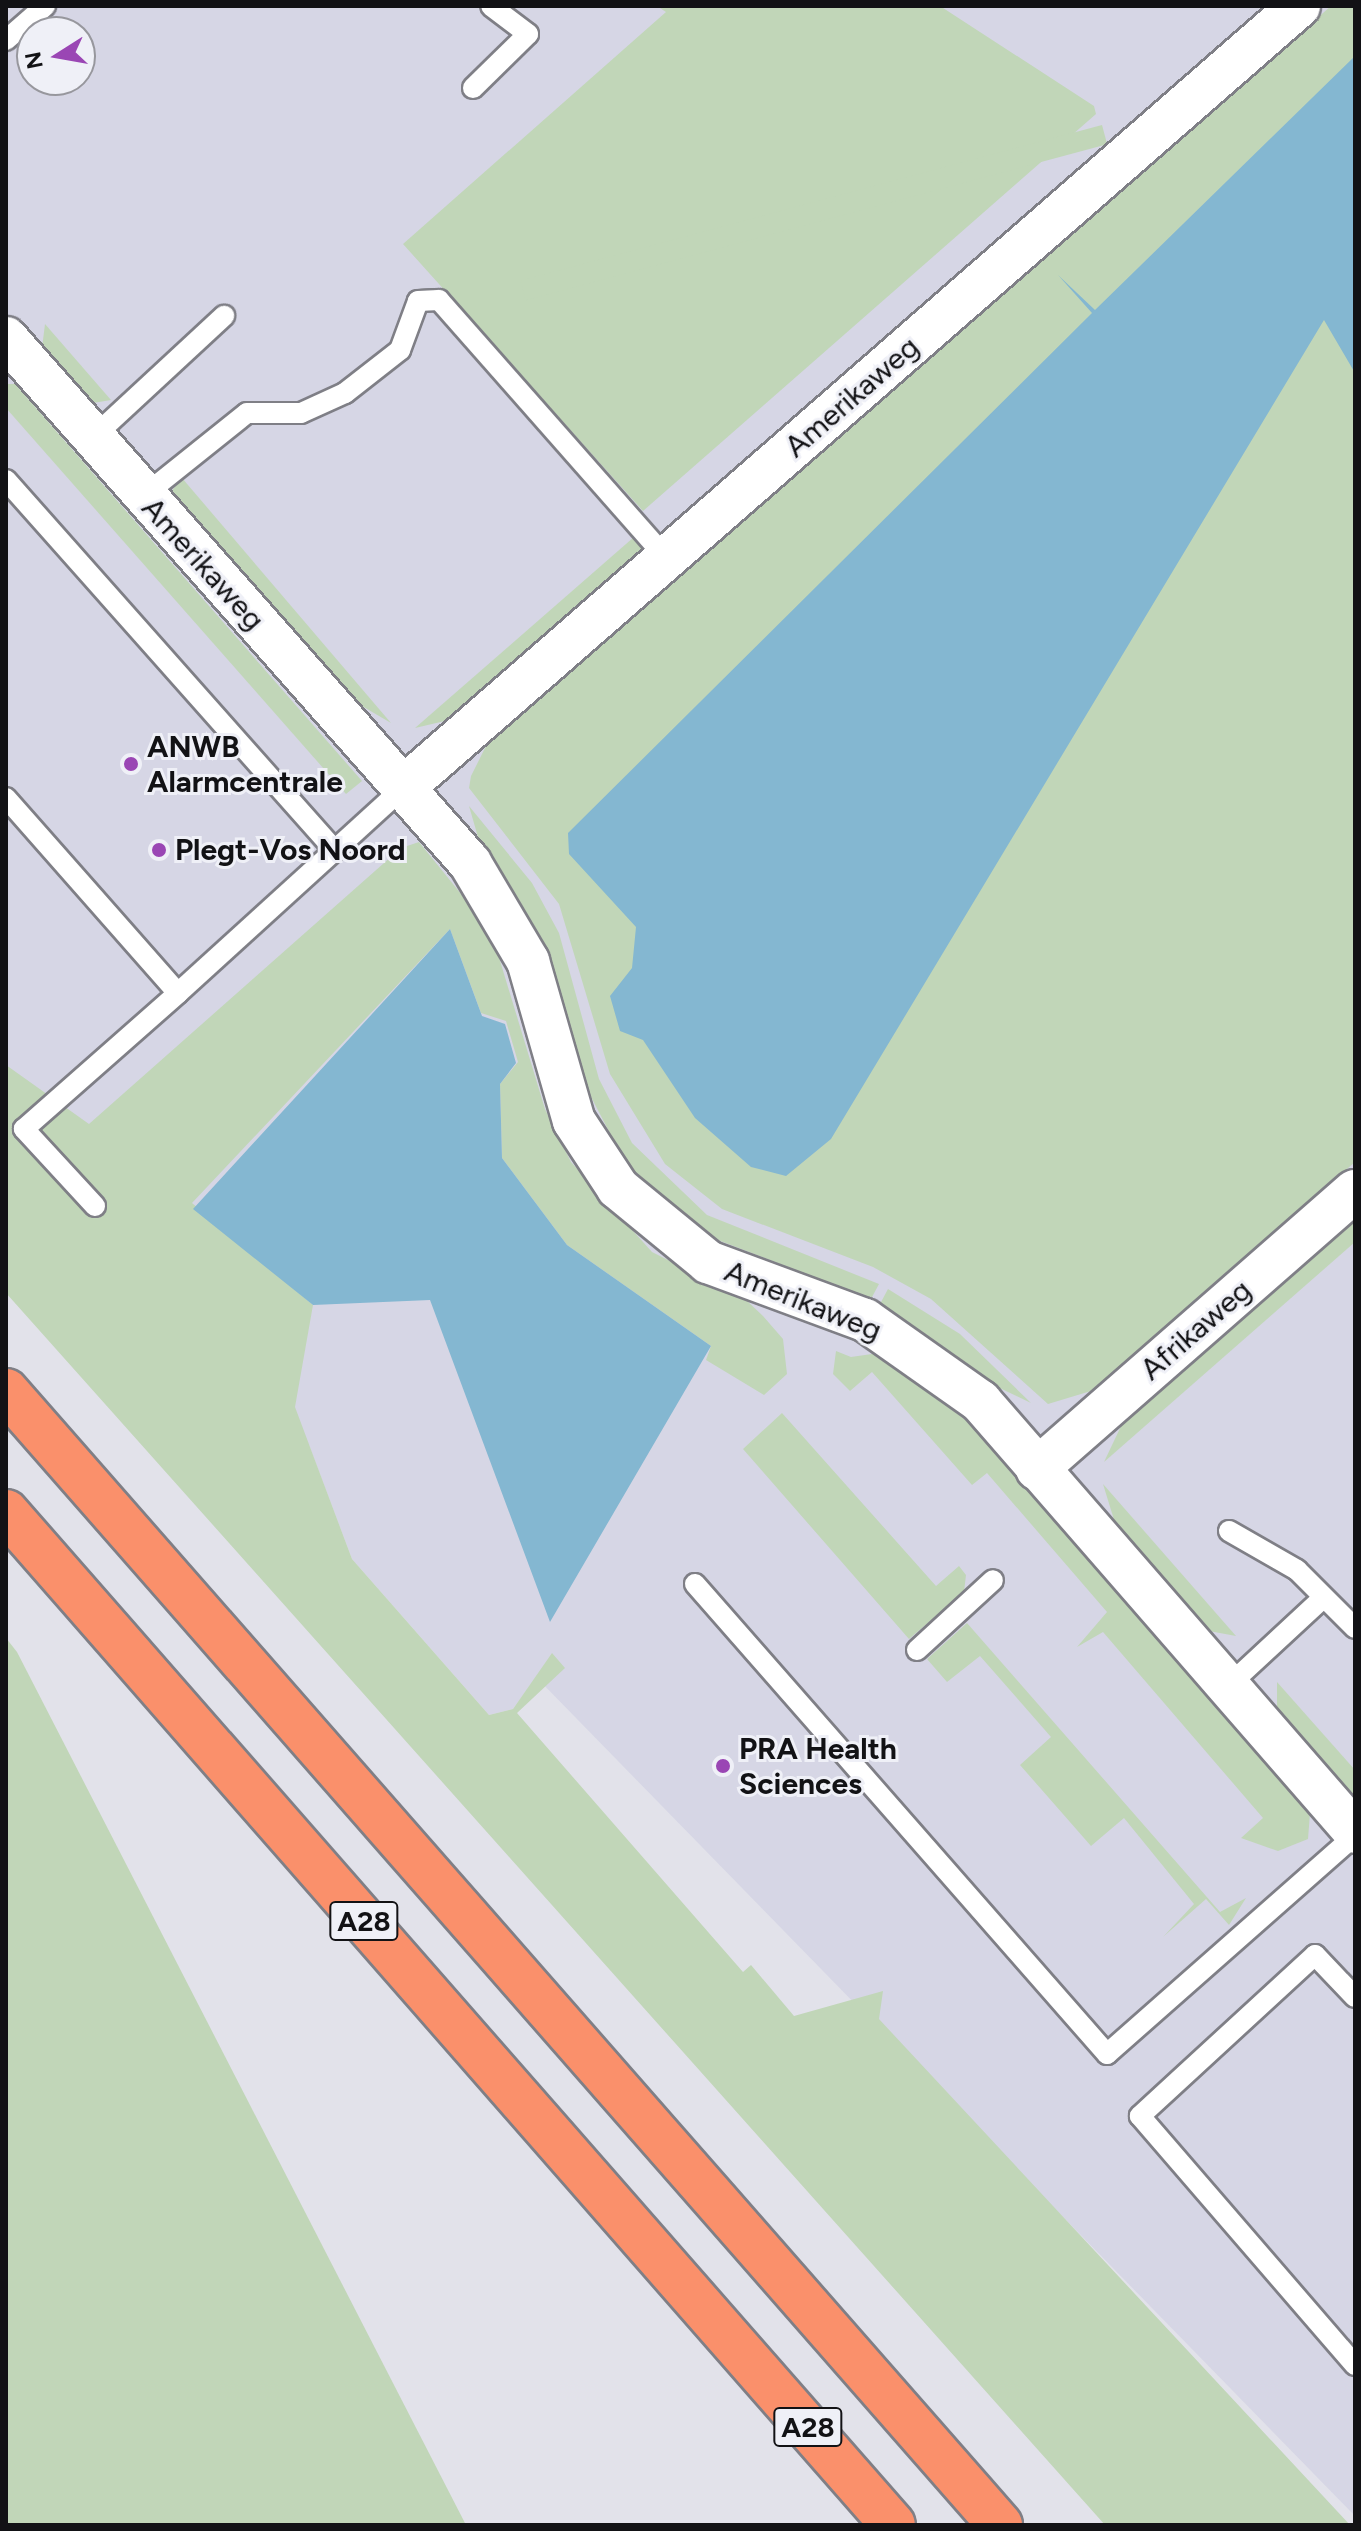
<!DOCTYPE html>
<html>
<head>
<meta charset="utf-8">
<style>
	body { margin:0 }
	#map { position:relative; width:1361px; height:2531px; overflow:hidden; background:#e2e2ea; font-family:Figtree,sans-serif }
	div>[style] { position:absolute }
	.built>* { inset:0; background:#d6d6e5 }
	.green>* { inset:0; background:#c1d6b8; transform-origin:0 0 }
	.water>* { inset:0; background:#84b7d1 }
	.roads { filter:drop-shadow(2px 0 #7f7f86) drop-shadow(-2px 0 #7f7f86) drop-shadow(0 2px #7f7f86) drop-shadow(0 -2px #7f7f86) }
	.service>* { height:20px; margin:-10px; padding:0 10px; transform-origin:10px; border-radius:10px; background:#fff }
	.minor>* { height:42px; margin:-21px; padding:0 21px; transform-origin:21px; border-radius:21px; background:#fff }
	.motorway>* { height:44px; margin:-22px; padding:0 22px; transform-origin:22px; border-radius:22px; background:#fa906b }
	.dots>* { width:22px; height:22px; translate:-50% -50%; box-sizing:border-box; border:4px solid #eff0f7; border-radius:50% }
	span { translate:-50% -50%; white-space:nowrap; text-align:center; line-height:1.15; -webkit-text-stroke:6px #eff0f7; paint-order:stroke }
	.shield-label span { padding:2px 6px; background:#eff0f7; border:2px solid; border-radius:6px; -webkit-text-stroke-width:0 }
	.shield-label { font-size:28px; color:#121215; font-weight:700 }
	.street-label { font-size:30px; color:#121215 }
	.poi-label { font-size:30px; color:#121215; font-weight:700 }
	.left { translate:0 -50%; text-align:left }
	.frame { position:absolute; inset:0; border:8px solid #121215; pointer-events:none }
	.north { position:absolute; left:16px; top:16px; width:80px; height:80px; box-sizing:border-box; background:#eff0f7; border:2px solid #97979d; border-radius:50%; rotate:259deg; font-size:22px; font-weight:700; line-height:32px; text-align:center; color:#121215 }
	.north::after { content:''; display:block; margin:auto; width:28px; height:36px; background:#9a46b4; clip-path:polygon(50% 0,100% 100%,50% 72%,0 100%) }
</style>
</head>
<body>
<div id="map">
	<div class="built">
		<i style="clip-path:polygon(evenodd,6px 6px,1355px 6px,1355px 2516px,536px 1677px,513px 1709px,489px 1715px,352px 1559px,309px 1445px,6px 1135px,6px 6px,32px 32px,80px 32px,80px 80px,32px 80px,32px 32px)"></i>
	</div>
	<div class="green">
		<i style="clip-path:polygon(657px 6px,940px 6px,1094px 106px,1096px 114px,643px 511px,403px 244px,666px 12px)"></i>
		<i style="clip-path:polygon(1331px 6px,1355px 6px,1355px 1162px,1091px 1391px,1048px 1404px,931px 1299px,873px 1267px,722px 1209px,665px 1164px,610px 1074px,559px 904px,469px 788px,471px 776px,486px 746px)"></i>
		<i style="left:1102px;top:125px;width:20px;height:602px;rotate:75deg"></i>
		<i style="clip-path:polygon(45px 324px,111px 400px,93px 403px,42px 348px)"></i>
		<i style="clip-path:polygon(6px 384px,15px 384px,362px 781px,346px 794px,6px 408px)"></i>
		<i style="clip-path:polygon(182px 478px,391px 723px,350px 699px,170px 493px)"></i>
		<i style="clip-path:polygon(634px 537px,646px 550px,449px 720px,415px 728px)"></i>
		<i style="clip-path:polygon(469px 806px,532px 883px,559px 933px,599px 1079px,632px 1143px,707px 1215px,879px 1284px,871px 1299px,702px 1234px,629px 1170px,575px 1066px,543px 942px,480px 844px)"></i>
		<i style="clip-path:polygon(419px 842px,491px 931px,545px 1109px,571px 1162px,652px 1252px,744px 1298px,763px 1316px,783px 1339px,787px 1374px,764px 1395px,706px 1360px,711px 1346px,567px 1245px,502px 1158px,500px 1084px,518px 1062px,506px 1021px,481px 1013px,450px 929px,192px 1203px,313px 1305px,295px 1407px,352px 1559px,489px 1715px,513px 1709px,552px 1653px,565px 1668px,517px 1713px,743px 1972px,751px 1965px,794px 2016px,883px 1991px,879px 2019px,1350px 2525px,1105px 2525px,6px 1293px,6px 1065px,89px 1124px,401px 848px)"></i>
		<i style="clip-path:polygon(1355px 1220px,1355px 1242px,1104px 1462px,1122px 1424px)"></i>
		<i style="clip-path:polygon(888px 1289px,960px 1334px,1031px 1403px,987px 1382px,880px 1304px)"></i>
		<i style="clip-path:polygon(836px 1351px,851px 1357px,879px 1353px,967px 1421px,1310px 1813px,1308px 1839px,1278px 1851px,1241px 1838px,1263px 1818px,1103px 1632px,1077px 1647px,1107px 1612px,987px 1473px,972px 1485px,872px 1372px,850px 1391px,833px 1374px)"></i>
		<i style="clip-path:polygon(782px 1413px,936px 1586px,959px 1566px,966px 1575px,964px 1592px,909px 1639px,743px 1449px)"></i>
		<i style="clip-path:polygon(1103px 1484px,1236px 1636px,1209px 1631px,1115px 1523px)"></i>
		<i style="clip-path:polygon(967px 1623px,1220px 1912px,1246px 1898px,1229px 1925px,1206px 1899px,1163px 1937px,1194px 1904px,1124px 1818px,1091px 1846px,1020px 1765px,1051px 1737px,980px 1656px,947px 1682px,927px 1659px)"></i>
		<i style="clip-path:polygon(6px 1638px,17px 1652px,466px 2525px,6px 2525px)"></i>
		<i style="clip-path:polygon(1277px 1682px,1355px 1770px,1355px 1798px,1277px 1710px)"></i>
	</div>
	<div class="water">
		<i style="clip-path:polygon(1355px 56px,1355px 373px,1324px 320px,831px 1139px,786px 1176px,751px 1167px,695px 1118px,643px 1040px,620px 1031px,610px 996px,632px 968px,636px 927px,569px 854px,568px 833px,1092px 313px,1058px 275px,1095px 310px)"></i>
		<i style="clip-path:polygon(450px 929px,482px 1016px,505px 1024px,516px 1063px,500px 1084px,502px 1158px,567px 1245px,711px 1346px,550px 1622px,430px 1300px,313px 1305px,193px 1209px)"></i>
	</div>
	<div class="roads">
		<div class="service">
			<i style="left:6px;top:40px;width:52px;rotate:-41.1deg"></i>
			<i style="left:473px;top:88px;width:77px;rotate:-44.5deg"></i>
			<i style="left:528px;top:34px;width:46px;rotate:-142.9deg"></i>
			<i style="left:90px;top:440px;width:183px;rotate:-42.8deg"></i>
			<i style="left:6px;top:480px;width:495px;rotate:48.4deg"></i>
			<i style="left:335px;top:850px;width:93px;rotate:-42.4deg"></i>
			<i style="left:142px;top:497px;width:134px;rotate:-38.7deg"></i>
			<i style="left:247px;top:413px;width:54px"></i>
			<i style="left:301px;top:413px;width:48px;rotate:-24.4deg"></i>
			<i style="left:345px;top:393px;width:70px;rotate:-38deg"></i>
			<i style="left:400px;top:350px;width:52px;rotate:-69.8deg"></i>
			<i style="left:418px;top:301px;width:21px;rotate:-3deg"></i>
			<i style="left:439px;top:300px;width:345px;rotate:48.6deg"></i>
			<i style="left:6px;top:798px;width:260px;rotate:48.6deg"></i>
			<i style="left:178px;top:993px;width:212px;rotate:-42.3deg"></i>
			<i style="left:95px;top:1206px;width:105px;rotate:-132.7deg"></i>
			<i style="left:24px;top:1129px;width:205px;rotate:-41.4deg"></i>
			<i style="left:1229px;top:1531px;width:78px;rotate:29.8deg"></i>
			<i style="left:1297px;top:1570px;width:82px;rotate:45deg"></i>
			<i style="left:695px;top:1584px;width:625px;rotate:48.76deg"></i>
			<i style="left:1107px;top:2054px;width:331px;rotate:-41.4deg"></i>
			<i style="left:917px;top:1650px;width:103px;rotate:-42.6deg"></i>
			<i style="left:1228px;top:1686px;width:127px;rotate:-42.8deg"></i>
			<i style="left:1355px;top:1997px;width:58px;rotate:-133.6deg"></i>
			<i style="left:1315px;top:1955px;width:238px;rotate:137.4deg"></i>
			<i style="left:1140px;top:2116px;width:329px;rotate:49.2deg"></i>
		</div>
		<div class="minor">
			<i style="left:6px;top:338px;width:701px;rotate:48.53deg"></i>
			<i style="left:470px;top:863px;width:114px;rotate:59.4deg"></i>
			<i style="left:528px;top:961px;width:166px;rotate:74deg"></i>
			<i style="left:574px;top:1121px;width:80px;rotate:56.7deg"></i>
			<i style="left:618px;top:1188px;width:117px;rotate:39.4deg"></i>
			<i style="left:708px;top:1262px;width:167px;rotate:20.3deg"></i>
			<i style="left:865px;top:1320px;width:141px;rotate:35.2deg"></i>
			<i style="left:980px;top:1401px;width:571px;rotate:48.97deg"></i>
			<i style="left:404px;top:787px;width:1188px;rotate:-41.11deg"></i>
			<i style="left:1037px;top:1469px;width:422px;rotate:-41.2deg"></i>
		</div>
		<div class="motorway">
			<i style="left:6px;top:1391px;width:1508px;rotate:48.76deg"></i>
			<i style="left:6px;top:1512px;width:1346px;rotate:48.79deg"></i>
		</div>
	</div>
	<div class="dots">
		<i style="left:131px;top:764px;background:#9a46b4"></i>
		<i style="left:159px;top:850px;background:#9a46b4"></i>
		<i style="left:723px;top:1766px;background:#9a46b4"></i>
	</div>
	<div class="shield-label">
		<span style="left:364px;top:1921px">A28</span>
		<span style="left:808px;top:2427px">A28</span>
	</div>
	<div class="street-label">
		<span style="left:852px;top:397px;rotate:-41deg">Amerikaweg</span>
		<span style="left:203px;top:564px;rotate:48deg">Amerikaweg</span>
		<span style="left:803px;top:1301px;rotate:22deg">Amerikaweg</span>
		<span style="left:1196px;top:1330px;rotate:-41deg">Afrikaweg</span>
	</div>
	<div class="poi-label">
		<span class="left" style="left:147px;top:764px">ANWB<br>Alarmcentrale</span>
		<span class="left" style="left:175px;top:850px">Plegt-Vos Noord</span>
		<span class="left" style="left:739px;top:1766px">PRA Health<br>Sciences</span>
	</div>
	<div class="frame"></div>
	<div class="north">N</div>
</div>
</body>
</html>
